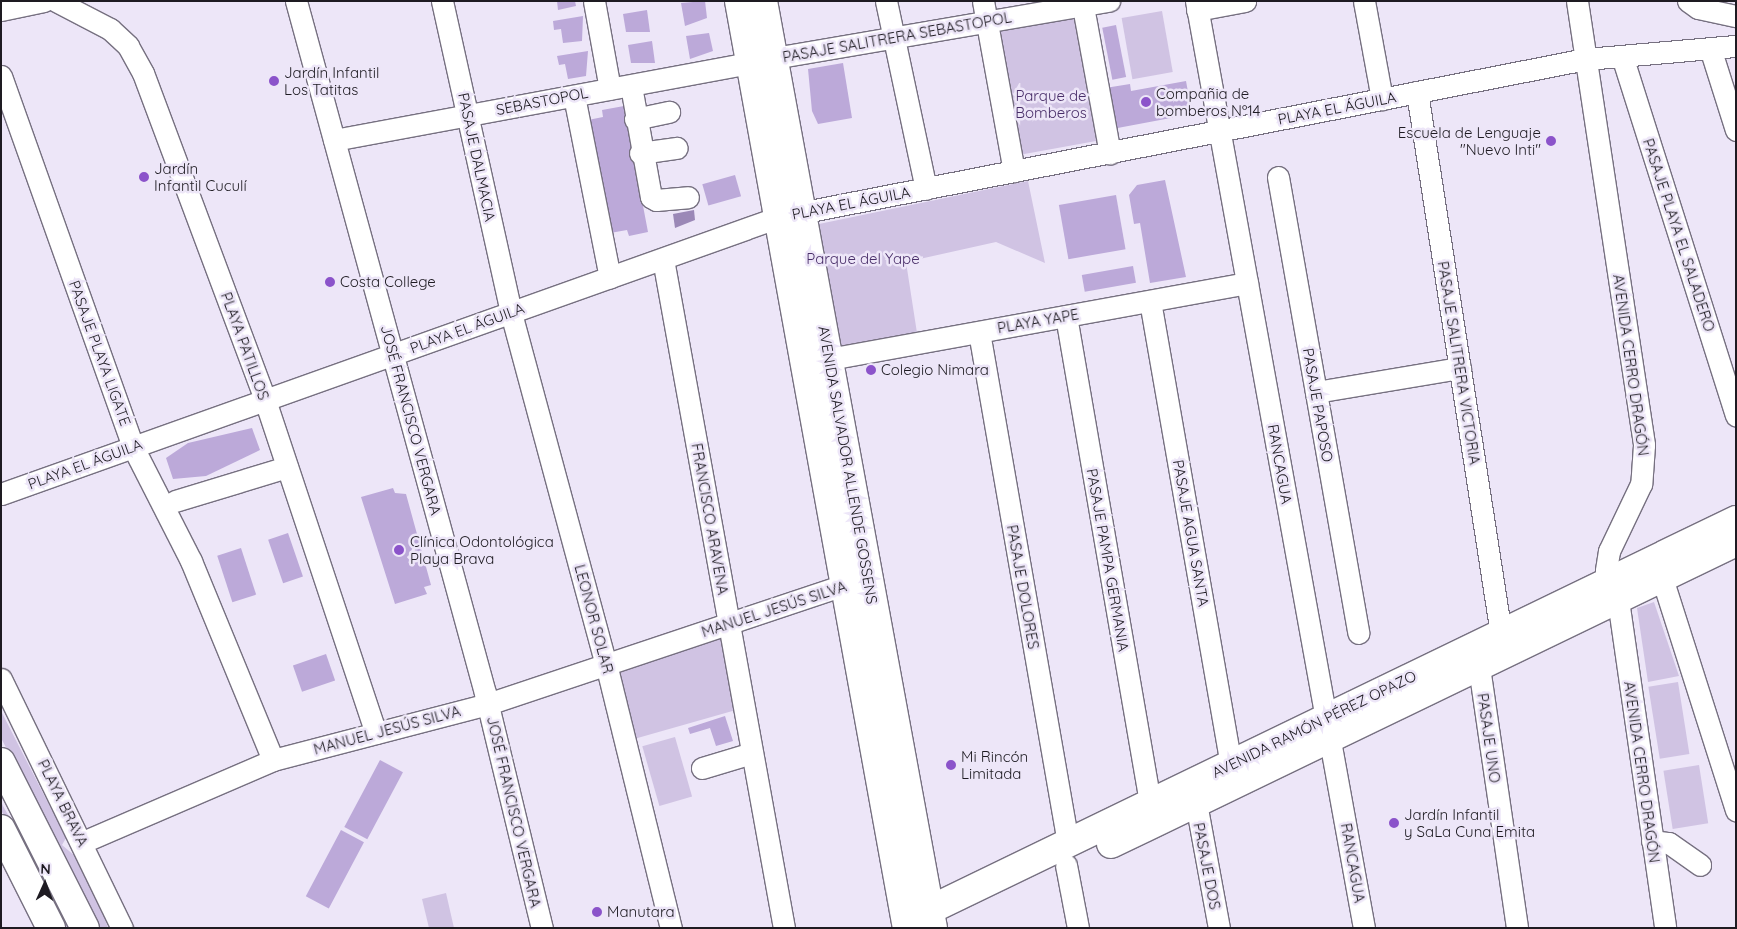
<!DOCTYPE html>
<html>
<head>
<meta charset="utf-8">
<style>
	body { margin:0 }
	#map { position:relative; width:1737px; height:929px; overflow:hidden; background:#ede6f8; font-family:Quicksand,sans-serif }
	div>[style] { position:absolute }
	.green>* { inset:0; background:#d0c3e3; transform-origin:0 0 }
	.water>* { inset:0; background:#9b88b7 }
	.building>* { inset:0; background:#bca9d9; transform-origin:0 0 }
	.roads { filter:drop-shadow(1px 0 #767080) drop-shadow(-1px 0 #767080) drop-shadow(0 1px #767080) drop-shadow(0 -1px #767080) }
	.minor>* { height:21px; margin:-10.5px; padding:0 10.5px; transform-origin:10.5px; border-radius:10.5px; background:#fff }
	.major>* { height:28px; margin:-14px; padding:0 14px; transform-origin:14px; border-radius:14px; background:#fff }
	.dots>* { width:14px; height:14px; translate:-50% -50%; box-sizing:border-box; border:2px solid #ede6f8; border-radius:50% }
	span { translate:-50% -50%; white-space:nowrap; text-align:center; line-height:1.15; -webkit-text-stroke:5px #ede6f8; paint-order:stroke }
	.street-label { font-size:15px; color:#1e1b22 }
	.poi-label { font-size:15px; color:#1e1b22 }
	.left { translate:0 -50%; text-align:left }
	.right { translate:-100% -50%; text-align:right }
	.park-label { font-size:15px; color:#492e69 }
	.frame { position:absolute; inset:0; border:2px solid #1e1b22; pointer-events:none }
	.north { position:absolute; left:20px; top:859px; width:50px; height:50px; -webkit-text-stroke:4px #ede6f8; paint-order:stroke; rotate:2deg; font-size:14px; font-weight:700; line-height:20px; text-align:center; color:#1e1b22 }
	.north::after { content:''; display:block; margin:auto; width:18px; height:22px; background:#1e1b22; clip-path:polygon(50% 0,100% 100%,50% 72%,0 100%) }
</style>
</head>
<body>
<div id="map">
	<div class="green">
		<i style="clip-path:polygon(1074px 10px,1101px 136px,1096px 141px,1019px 155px,995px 32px)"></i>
		<i style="left:1162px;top:11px;width:62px;height:41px;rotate:80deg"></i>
		<i style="clip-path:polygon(1028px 181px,1045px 263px,996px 242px,906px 262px,917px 333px,834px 352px,814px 225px)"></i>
		<i style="clip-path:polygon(1654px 602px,1679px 676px,1648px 682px,1637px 608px)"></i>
		<i style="clip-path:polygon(724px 632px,736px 710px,634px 739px,618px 668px)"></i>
		<i style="left:1678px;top:682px;width:73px;height:30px;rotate:81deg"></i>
		<i style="clip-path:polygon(1px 711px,66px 838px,62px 845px,88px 867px,108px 928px,100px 928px,1px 738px)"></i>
		<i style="left:675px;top:737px;width:62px;height:34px;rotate:74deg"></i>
		<i style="left:1699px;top:765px;width:59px;height:36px;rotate:81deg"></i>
		<i style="clip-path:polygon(1px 801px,3px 806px,72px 928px,62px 928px,1px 810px)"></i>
		<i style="clip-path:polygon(446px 893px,454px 928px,429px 928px,422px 899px)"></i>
	</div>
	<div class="water">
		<i style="clip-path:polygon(694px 210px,695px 220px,675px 228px,673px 214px)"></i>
	</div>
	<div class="building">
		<i style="clip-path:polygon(557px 1px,575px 1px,576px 6px,558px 10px)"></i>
		<i style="clip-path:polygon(705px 1px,707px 18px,685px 26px,681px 3px)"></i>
		<i style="clip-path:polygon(647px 10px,650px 32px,626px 32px,623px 14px)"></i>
		<i style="clip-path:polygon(583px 16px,582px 41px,563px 43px,561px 29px,554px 30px,553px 21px)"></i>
		<i style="left:1116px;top:25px;width:53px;height:14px;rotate:79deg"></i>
		<i style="clip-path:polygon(709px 33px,713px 51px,690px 59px,686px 36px)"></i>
		<i style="clip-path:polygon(652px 41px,655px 63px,631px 63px,628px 45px)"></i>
		<i style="clip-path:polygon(588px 51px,586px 76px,568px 79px,565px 64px,559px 65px,557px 56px)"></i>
		<i style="clip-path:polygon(843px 63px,852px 118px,818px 124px,812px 111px,808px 69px)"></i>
		<i style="clip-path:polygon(1186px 81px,1192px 114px,1107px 130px,1099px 89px,1130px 84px,1131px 91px)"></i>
		<i style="clip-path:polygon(624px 106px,648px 232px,629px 236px,627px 230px,610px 233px,588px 120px,603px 117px,602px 110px)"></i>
		<i style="left:735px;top:175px;width:22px;height:34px;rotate:74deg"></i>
		<i style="clip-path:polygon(1165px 180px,1186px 277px,1150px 283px,1140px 223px,1134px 224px,1129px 195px,1137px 185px)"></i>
		<i style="left:1116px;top:195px;width:55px;height:58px;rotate:80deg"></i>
		<i style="left:1133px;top:266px;width:17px;height:52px;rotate:80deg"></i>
		<i style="clip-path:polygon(252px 428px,260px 450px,206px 476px,173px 479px,166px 458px,188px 443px)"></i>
		<i style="clip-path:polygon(393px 488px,395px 493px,406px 494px,431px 585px,424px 587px,427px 594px,395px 604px,361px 497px)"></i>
		<i style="left:288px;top:533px;width:46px;height:21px;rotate:71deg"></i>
		<i style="left:241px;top:548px;width:49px;height:25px;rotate:72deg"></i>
		<i style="left:326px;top:654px;width:28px;height:35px;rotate:71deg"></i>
		<i style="clip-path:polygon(725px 716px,733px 741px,716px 746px,710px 728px,690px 734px,688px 728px)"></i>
		<i style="left:380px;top:760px;width:26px;height:76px;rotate:28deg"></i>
		<i style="left:341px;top:830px;width:26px;height:75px;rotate:28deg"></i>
	</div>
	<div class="roads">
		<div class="minor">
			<i style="left:56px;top:1px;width:61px;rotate:27.4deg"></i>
			<i style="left:110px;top:29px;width:25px;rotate:43deg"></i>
			<i style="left:128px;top:46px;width:31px;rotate:61deg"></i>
			<i style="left:143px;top:73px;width:349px;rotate:69.5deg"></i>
			<i style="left:265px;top:400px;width:351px;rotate:71.6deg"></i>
			<i style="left:296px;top:1px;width:717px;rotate:74.72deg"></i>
			<i style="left:485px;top:693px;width:242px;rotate:76.4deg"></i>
			<i style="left:442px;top:1px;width:320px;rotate:77.5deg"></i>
			<i style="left:511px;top:313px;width:364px;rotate:74.9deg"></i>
			<i style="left:606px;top:664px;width:272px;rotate:76.2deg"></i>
			<i style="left:594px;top:1px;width:89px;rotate:79.7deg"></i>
			<i style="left:886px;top:1px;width:192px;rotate:78deg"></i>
			<i style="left:983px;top:1px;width:173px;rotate:79.7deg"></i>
			<i style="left:1082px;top:1px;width:155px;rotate:79.6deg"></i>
			<i style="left:1196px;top:1px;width:942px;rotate:79.73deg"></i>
			<i style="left:1364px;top:1px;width:100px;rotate:79.6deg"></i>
			<i style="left:1577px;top:1px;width:449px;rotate:81.4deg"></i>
			<i style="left:1644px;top:445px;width:39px;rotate:94deg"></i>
			<i style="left:1641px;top:484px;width:74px;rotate:115.5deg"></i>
			<i style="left:1609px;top:551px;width:20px;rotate:99deg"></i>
			<i style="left:1606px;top:571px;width:31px;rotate:68deg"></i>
			<i style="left:1618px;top:600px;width:331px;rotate:81.8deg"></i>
			<i style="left:1688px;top:1px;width:12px;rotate:35deg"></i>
			<i style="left:1698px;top:8px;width:39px;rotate:12deg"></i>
			<i style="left:1px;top:10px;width:44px;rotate:-11.8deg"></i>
			<i style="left:1197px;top:10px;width:49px;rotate:-10.6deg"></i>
			<i style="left:1710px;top:48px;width:86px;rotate:72.4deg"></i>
			<i style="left:1622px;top:56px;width:377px;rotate:72.4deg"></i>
			<i style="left:774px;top:58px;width:340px;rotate:-9.7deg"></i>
			<i style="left:1px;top:76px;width:394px;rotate:70.4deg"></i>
			<i style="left:133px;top:447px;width:128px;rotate:63deg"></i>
			<i style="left:191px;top:561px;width:215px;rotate:67.6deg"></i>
			<i style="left:631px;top:86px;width:113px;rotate:79.8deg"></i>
			<i style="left:651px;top:197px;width:6px;rotate:31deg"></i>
			<i style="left:656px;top:200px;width:32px;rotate:-5deg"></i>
			<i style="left:1417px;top:92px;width:548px;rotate:81.19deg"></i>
			<i style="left:574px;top:96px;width:185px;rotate:78.8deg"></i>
			<i style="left:635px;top:119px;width:35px;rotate:-12deg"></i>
			<i style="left:334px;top:140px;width:423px;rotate:-10.5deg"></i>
			<i style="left:640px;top:153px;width:37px;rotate:-8deg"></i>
			<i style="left:1278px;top:177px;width:463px;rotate:80deg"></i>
			<i style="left:663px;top:259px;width:680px;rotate:79.75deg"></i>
			<i style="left:1150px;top:301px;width:471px;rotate:80.1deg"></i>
			<i style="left:1066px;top:316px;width:495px;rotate:80.2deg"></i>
			<i style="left:979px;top:332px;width:519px;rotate:80.12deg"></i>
			<i style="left:829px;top:359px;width:425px;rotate:-10.3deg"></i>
			<i style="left:1316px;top:392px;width:146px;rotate:-9.5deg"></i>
			<i style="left:1px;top:494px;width:826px;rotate:-19.6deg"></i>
			<i style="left:779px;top:217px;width:822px;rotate:-11.08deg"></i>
			<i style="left:1586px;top:59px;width:151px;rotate:-5deg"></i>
			<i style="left:175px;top:501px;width:117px;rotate:-16.9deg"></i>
			<i style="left:1662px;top:578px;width:244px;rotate:72.3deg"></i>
			<i style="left:1479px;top:667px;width:264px;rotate:81.7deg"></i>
			<i style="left:1px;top:679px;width:277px;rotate:64.1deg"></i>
			<i style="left:702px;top:768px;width:52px;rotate:-16.7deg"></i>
			<i style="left:1196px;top:803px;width:127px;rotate:79.6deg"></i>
			<i style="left:1652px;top:841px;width:17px;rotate:7deg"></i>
			<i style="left:1669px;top:843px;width:38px;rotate:35deg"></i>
			<i style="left:83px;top:842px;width:207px;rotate:-23.3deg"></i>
			<i style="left:273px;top:760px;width:222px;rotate:-14.6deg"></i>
			<i style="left:488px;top:704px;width:391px;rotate:-18.5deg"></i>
			<i style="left:1066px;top:865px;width:64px;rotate:79.2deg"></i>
		</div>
		<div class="major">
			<i style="left:739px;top:1px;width:942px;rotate:79.73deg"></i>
			<i style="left:763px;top:1px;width:942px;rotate:79.61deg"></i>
			<i style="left:1px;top:762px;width:186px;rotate:63.2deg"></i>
			<i style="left:1px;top:829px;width:111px;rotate:63.2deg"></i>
			<i style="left:1111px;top:844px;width:694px;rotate:-25.79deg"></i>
			<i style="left:913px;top:918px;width:914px;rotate:-25.81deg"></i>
		</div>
	</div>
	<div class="dots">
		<i style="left:274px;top:81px;background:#8b53ca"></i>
		<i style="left:1146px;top:102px;background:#8b53ca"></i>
		<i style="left:1551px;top:141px;background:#8b53ca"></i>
		<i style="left:144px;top:177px;background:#8b53ca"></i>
		<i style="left:330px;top:282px;background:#8b53ca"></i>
		<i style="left:871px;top:370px;background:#8b53ca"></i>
		<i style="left:399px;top:550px;background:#8b53ca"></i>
		<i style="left:951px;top:765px;background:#8b53ca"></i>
		<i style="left:1394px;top:823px;background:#8b53ca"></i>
		<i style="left:597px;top:912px;background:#8b53ca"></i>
	</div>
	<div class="street-label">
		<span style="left:897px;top:37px;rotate:-10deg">PASAJE SALITRERA SEBASTOPOL</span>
		<span style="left:542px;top:101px;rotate:-11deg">SEBASTOPOL</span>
		<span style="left:1337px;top:108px;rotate:-11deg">PLAYA EL ÁGUILA</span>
		<span style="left:477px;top:157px;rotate:78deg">PASAJE DALMACIA</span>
		<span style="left:851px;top:203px;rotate:-11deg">PLAYA EL ÁGUILA</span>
		<span style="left:1679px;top:235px;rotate:72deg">PASAJE PLAYA EL SALADERO</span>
		<span style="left:1038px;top:321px;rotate:-10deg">PLAYA YAPE</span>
		<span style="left:467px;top:328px;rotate:-20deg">PLAYA EL ÁGUILA</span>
		<span style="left:245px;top:346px;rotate:70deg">PLAYA PATILLOS</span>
		<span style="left:100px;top:353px;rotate:70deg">PASAJE PLAYA LIGATE</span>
		<span style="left:1459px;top:363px;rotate:81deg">PASAJE SALITRERA VICTORIA</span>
		<span style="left:1631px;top:365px;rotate:82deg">AVENIDA CERRO DRAGÓN</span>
		<span style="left:1318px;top:405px;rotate:80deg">PASAJE PAPOSO</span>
		<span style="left:411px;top:420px;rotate:75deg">JOSÉ FRANCISCO VERGARA</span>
		<span style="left:85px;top:464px;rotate:-20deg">PLAYA EL ÁGUILA</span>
		<span style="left:1280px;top:464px;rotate:80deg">RANCAGUA</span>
		<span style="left:848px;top:465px;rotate:80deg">AVENIDA SALVADOR ALLENDE GOSSENS</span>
		<span style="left:710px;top:519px;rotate:80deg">FRANCISCO ARAVENA</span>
		<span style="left:1191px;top:533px;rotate:80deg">PASAJE AGUA SANTA</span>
		<span style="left:1108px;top:560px;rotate:80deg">PASAJE PAMPA GERMANIA</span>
		<span style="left:1023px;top:587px;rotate:80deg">PASAJE DOLORES</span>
		<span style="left:774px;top:609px;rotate:-18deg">MANUEL JESÚS SILVA</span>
		<span style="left:594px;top:619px;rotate:75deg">LEONOR SOLAR</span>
		<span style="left:1314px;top:724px;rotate:-26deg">AVENIDA RAMÓN PÉREZ OPAZO</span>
		<span style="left:387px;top:730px;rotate:-15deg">MANUEL JESÚS SILVA</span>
		<span style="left:1489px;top:738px;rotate:82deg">PASAJE UNO</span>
		<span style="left:1642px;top:772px;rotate:82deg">AVENIDA CERRO DRAGÓN</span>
		<span style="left:63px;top:803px;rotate:64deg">PLAYA BRAVA</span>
		<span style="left:514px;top:812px;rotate:77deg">JOSÉ FRANCISCO VERGARA</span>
		<span style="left:1353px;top:863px;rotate:80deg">RANCAGUA</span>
		<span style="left:1207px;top:866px;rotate:79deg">PASAJE DOS</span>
	</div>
	<div class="poi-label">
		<span class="left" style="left:284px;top:81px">Jardín Infantil<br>Los Tatitas</span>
		<span class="left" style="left:1156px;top:102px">Compañia de<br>bomberos Nº14</span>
		<span class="right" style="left:1541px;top:141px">Escuela de Lenguaje<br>"Nuevo Inti"</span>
		<span class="left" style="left:154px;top:177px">Jardín<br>Infantil Cuculí</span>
		<span class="left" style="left:340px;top:282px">Costa College</span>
		<span class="left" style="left:881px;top:370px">Colegio Nimara</span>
		<span class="left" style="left:410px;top:550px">Clínica Odontológica<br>Playa Brava</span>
		<span class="left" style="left:961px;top:765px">Mi Rincón<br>Limitada</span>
		<span class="left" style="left:1404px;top:823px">Jardín Infantil<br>y SaLa Cuna Emita</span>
		<span class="left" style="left:607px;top:912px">Manutara</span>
	</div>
	<div class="park-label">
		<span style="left:1051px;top:104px">Parque de<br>Bomberos</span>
		<span style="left:863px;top:259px">Parque del Yape</span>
	</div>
	<div class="frame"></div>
	<div class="north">N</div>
</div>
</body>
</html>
